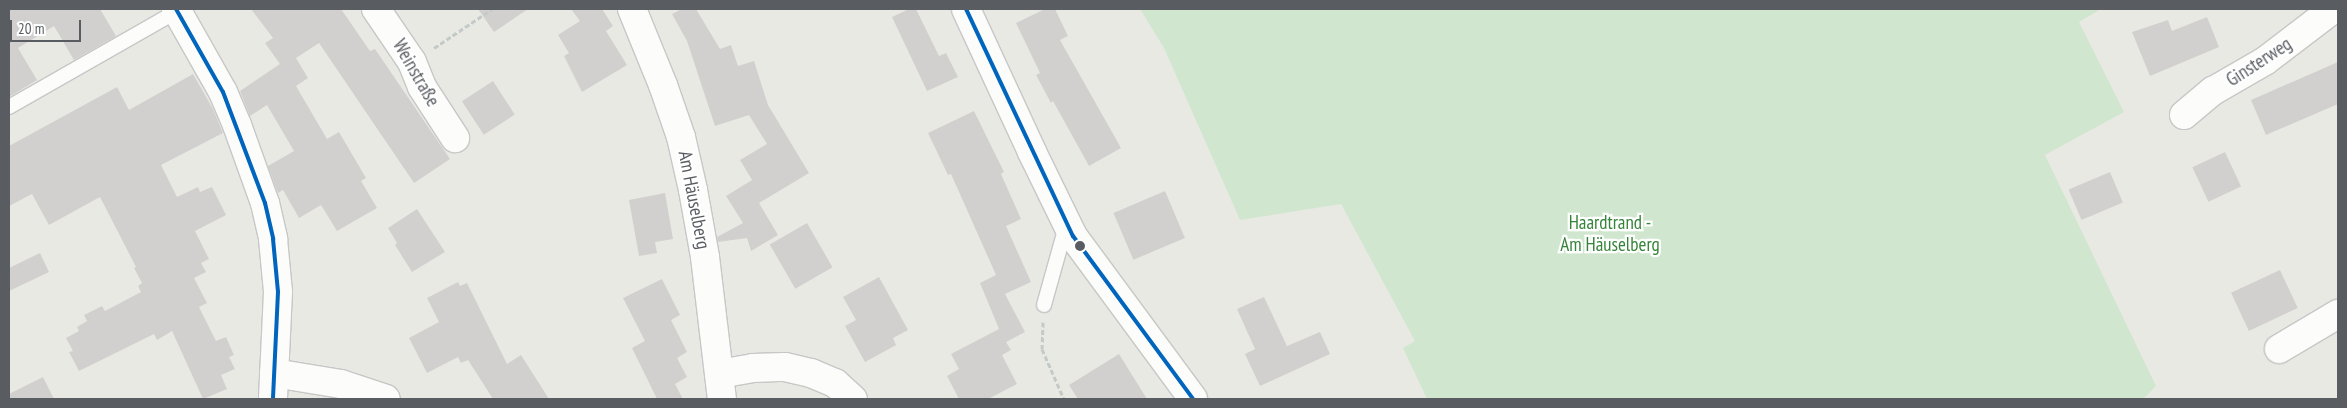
<!DOCTYPE html>
<html>
<head>
<meta charset="utf-8">
<style>
	body { margin:0 }
	#map { position:relative; width:2347px; height:408px; overflow:hidden; background:#e9e9e4; font-family:"PT Sans Narrow",sans-serif }
	div>[style] { position:absolute }
	.green>* { inset:0; background:#d1e6cf }
	.building>* { inset:0; background:#d1d0ce; transform-origin:0 0 }
	.path>* { height:3px; margin-top:-1.5px; transform-origin:0; background:repeating-linear-gradient(90deg,#c4cac7 0 5px,transparent 0 7.5px) }
	.roads { filter:drop-shadow(1px 0 #c6c7c6) drop-shadow(-1px 0 #c6c7c6) drop-shadow(0 1px #c6c7c6) drop-shadow(0 -1px #c6c7c6) }
	.service>* { height:14px; margin:-7px; padding:0 7px; transform-origin:7px; border-radius:7px; background:#fcfcfb }
	.minor>* { height:28px; margin:-14px; padding:0 14px; transform-origin:14px; border-radius:14px; background:#fcfcfb }
	.tertiary>* { height:28px; margin:-14px; padding:0 14px; transform-origin:14px; border-radius:14px; background:#fcfcfb }
	.bus-1>* { height:4px; margin:-2px; padding:0 2px; transform-origin:2px; border-radius:2px; background:#0065bd }
	.dots>* { width:14px; height:14px; translate:-50% -50%; box-sizing:border-box; border:2px solid #fff; border-radius:50% }
	span { translate:-50% -50%; white-space:nowrap; text-align:center; line-height:1.15; -webkit-text-stroke:4.5px #fff; paint-order:stroke }
	.street-label { font-size:19px; color:#595d62 }
	.park-label { font-size:19px; color:#368439 }
	.frame { position:absolute; inset:0; border:10px solid #595d62; pointer-events:none }
	.scale { position:absolute; left:10px; top:20px; width:71px; height:22px; box-sizing:border-box; border:2px solid #595d62; border-top:0; padding-left:6px; font-size:15px; line-height:18px; white-space:nowrap; color:#595d62; -webkit-text-stroke:4px #fff; paint-order:stroke }
</style>
</head>
<body>
<div id="map">
	<div class="green">
		<i style="clip-path:polygon(1140px 9px,2101px 9px,2079px 22px,2124px 112px,2045px 155px,2156px 386px,2143px 399px,1427px 399px,1403px 348px,1415px 341px,1341px 204px,1240px 220px,1164px 48px)"></i>
	</div>
	<div class="building">
		<i style="clip-path:polygon(9px 9px,100px 9px,116px 36px,74px 60px,54px 26px,18px 48px,37px 80px,9px 97px)"></i>
		<i style="clip-path:polygon(251px 9px,341px 9px,370px 51px,375px 49px,450px 159px,414px 183px,319px 43px,296px 58px,308px 78px,296px 86px,327px 139px,339px 132px,366px 178px,361px 181px,377px 208px,337px 231px,321px 205px,299px 218px,283px 190px,278px 193px,268px 166px,294px 151px,267px 105px,250px 116px,240px 91px,280px 64px,265px 43px,273px 38px)"></i>
		<i style="clip-path:polygon(478px 9px,528px 9px,494px 32px)"></i>
		<i style="clip-path:polygon(571px 9px,602px 9px,613px 26px,606px 31px,627px 65px,582px 92px,564px 56px,569px 53px,558px 35px,580px 21px)"></i>
		<i style="clip-path:polygon(682px 9px,696px 9px,720px 49px,731px 45px,738px 66px,754px 61px,768px 105px,809px 173px,759px 203px,778px 235px,751px 251px,747px 238px,718px 242px,717px 237px,743px 223px,726px 196px,752px 180px,740px 160px,767px 144px,749px 115px,715px 126px,687px 41px,672px 14px)"></i>
		<i style="clip-path:polygon(909px 9px,916px 9px,939px 56px,946px 53px,958px 77px,927px 91px,892px 17px)"></i>
		<i style="clip-path:polygon(1045px 9px,1055px 9px,1068px 36px,1060px 40px,1121px 148px,1089px 166px,1053px 101px,1051px 103px,1036px 75px,1040px 73px,1016px 23px)"></i>
		<i style="clip-path:polygon(2207px 17px,2219px 47px,2150px 76px,2132px 32px,2168px 20px,2172px 31px)"></i>
		<i style="clip-path:polygon(2338px 62px,2338px 104px,2266px 135px,2251px 100px)"></i>
		<i style="clip-path:polygon(193px 74px,213px 109px,223px 133px,161px 165px,177px 197px,198px 187px,200px 192px,212px 187px,226px 215px,195px 231px,209px 259px,201px 263px,206px 272px,194px 278px,207px 303px,199px 307px,216px 341px,226px 337px,234px 355px,229px 357px,235px 369px,221px 375px,227px 389px,203px 399px,172px 331px,157px 340px,154px 334px,79px 371px,69px 352px,73px 351px,66px 338px,79px 331px,77px 327px,87px 321px,84px 315px,102px 306px,105px 311px,141px 292px,138px 286px,142px 283px,134px 268px,136px 267px,100px 197px,49px 225px,32px 194px,9px 206px,9px 146px,117px 87px,129px 110px)"></i>
		<i style="left:493px;top:81px;width:40px;height:37px;rotate:57deg"></i>
		<i style="clip-path:polygon(974px 111px,1004px 172px,1001px 174px,1021px 219px,1006px 226px,1031px 282px,1005px 294px,1025px 332px,1006px 342px,1011px 350px,1002px 355px,1017px 384px,988px 399px,959px 399px,947px 376px,959px 369px,951px 354px,999px 329px,980px 283px,996px 275px,951px 174px,948px 175px,928px 133px)"></i>
		<i style="left:2225px;top:152px;width:38px;height:36px;rotate:65deg"></i>
		<i style="left:2110px;top:172px;width:33px;height:45px;rotate:67deg"></i>
		<i style="left:1165px;top:191px;width:51px;height:56px;rotate:67deg"></i>
		<i style="clip-path:polygon(665px 193px,673px 239px,655px 242px,657px 253px,639px 256px,629px 200px)"></i>
		<i style="clip-path:polygon(417px 209px,445px 252px,412px 272px,395px 245px,397px 243px,388px 228px)"></i>
		<i style="left:807px;top:223px;width:51px;height:43px;rotate:60deg"></i>
		<i style="clip-path:polygon(40px 253px,49px 272px,9px 291px,9px 268px)"></i>
		<i style="left:2280px;top:270px;width:42px;height:54px;rotate:65deg"></i>
		<i style="clip-path:polygon(879px 277px,908px 330px,893px 338px,896px 345px,865px 362px,845px 326px,856px 320px,843px 297px)"></i>
		<i style="clip-path:polygon(662px 279px,680px 315px,671px 320px,687px 352px,677px 358px,687px 377px,675px 384px,683px 399px,657px 399px,632px 348px,645px 341px,623px 298px)"></i>
		<i style="clip-path:polygon(458px 282px,460px 286px,467px 283px,507px 364px,521px 355px,549px 399px,493px 399px,468px 360px,461px 363px,458px 357px,427px 373px,409px 338px,439px 322px,427px 298px)"></i>
		<i style="clip-path:polygon(1264px 297px,1287px 346px,1320px 332px,1330px 354px,1260px 386px,1245px 354px,1255px 349px,1237px 309px)"></i>
		<i style="clip-path:polygon(1119px 354px,1147px 399px,1078px 399px,1069px 385px)"></i>
		<i style="clip-path:polygon(43px 377px,54px 399px,9px 399px,9px 394px)"></i>
	</div>
	<div class="path">
		<i style="left:434px;top:48px;width:70px;rotate:-33.9deg"></i>
		<i style="left:1043px;top:322px;width:27px;rotate:92deg"></i>
		<i style="left:1042px;top:349px;width:55px;rotate:66.3deg"></i>
	</div>
	<div class="roads">
		<div class="service">
			<i style="left:9px;top:107px;width:193px;rotate:-29.7deg"></i>
			<i style="left:1044px;top:305px;width:82px;rotate:-74.4deg"></i>
		</div>
		<div class="minor">
			<i style="left:376px;top:9px;width:64px;rotate:55.8deg"></i>
			<i style="left:412px;top:62px;width:27px;rotate:68deg"></i>
			<i style="left:422px;top:87px;width:61px;rotate:57.1deg"></i>
			<i style="left:632px;top:9px;width:82px;rotate:67.8deg"></i>
			<i style="left:663px;top:85px;width:55px;rotate:70.9deg"></i>
			<i style="left:681px;top:137px;width:54px;rotate:77.2deg"></i>
			<i style="left:693px;top:190px;width:68px;rotate:79.8deg"></i>
			<i style="left:705px;top:257px;width:143px;rotate:83.2deg"></i>
			<i style="left:2184px;top:115px;width:38px;rotate:-40deg"></i>
			<i style="left:2213px;top:91px;width:60px;rotate:-30deg"></i>
			<i style="left:2265px;top:61px;width:86px;rotate:-37.4deg"></i>
			<i style="left:2279px;top:349px;width:69px;rotate:-30.7deg"></i>
			<i style="left:274px;top:373px;width:68px;rotate:9.3deg"></i>
			<i style="left:341px;top:384px;width:47px;rotate:18.4deg"></i>
			<i style="left:719px;top:374px;width:35px;rotate:-10deg"></i>
			<i style="left:753px;top:368px;width:32px;rotate:-2deg"></i>
			<i style="left:785px;top:367px;width:27px;rotate:13deg"></i>
			<i style="left:811px;top:373px;width:26px;rotate:23deg"></i>
			<i style="left:835px;top:383px;width:24px;rotate:42deg"></i>
		</div>
		<div class="tertiary">
			<i style="left:176px;top:9px;width:95px;rotate:60.5deg"></i>
			<i style="left:223px;top:92px;width:36px;rotate:67deg"></i>
			<i style="left:237px;top:125px;width:83px;rotate:70.3deg"></i>
			<i style="left:265px;top:203px;width:37px;rotate:77deg"></i>
			<i style="left:273px;top:239px;width:53px;rotate:84.6deg"></i>
			<i style="left:278px;top:292px;width:107px;rotate:92.7deg"></i>
			<i style="left:966px;top:9px;width:157px;rotate:65.2deg"></i>
			<i style="left:1032px;top:152px;width:93px;rotate:64deg"></i>
			<i style="left:1073px;top:236px;width:202px;rotate:53.6deg"></i>
		</div>
	</div>
	<div class="bus-1">
		<i style="left:176px;top:9px;width:95px;rotate:60.5deg"></i>
		<i style="left:223px;top:92px;width:119px;rotate:69.3deg"></i>
		<i style="left:265px;top:203px;width:37px;rotate:77deg"></i>
		<i style="left:273px;top:239px;width:53px;rotate:84.6deg"></i>
		<i style="left:278px;top:292px;width:107px;rotate:92.7deg"></i>
		<i style="left:966px;top:9px;width:251px;rotate:64.8deg"></i>
		<i style="left:1073px;top:236px;width:202px;rotate:53.6deg"></i>
	</div>
	<div class="dots">
		<i style="left:1080px;top:246px;background:#595d62"></i>
	</div>
	<div class="street-label">
		<span style="left:2259px;top:62px;rotate:-33deg">Ginsterweg</span>
		<span style="left:416px;top:73px;rotate:60deg">Weinstraße</span>
		<span style="left:694px;top:200px;rotate:79deg">Am Häuselberg</span>
	</div>
	<div class="park-label">
		<span style="left:1610px;top:234px">Haardtrand -<br>Am Häuselberg</span>
	</div>
	<div class="frame"></div>
	<div class="scale">20 m</div>
</div>
</body>
</html>
